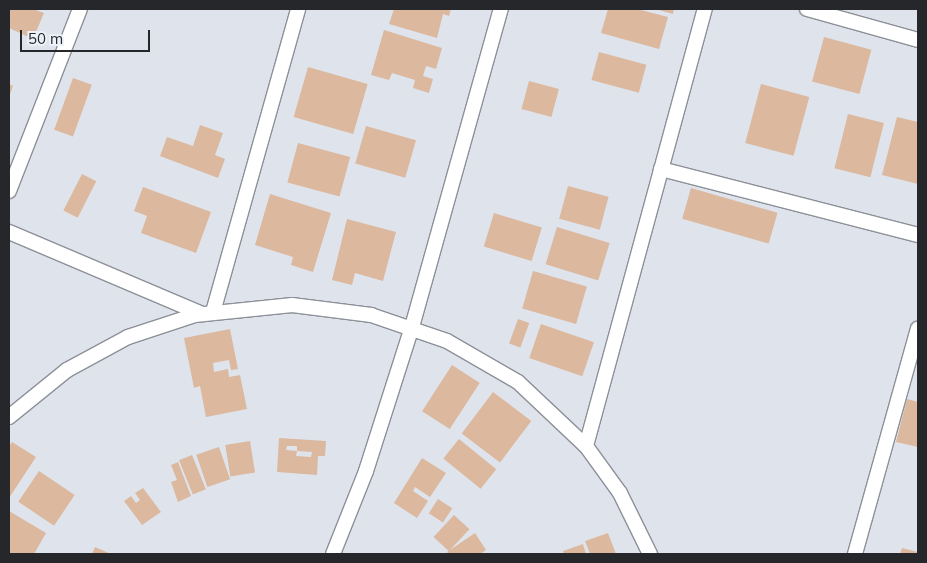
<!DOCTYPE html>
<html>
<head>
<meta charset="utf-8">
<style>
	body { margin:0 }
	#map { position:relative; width:927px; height:563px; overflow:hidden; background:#dfe4ec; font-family:Mulish,sans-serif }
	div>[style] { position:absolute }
	.building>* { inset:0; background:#dbb89e; transform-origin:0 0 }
	.roads { filter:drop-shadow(1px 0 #8c9098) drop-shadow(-1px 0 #8c9098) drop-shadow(0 1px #8c9098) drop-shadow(0 -1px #8c9098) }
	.street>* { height:14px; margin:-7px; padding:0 7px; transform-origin:7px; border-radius:7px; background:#fff }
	span { translate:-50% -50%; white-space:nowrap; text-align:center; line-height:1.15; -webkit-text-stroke:4.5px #ecf1fa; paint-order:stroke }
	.frame { position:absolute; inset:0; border:10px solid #25272a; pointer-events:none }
	.scale { position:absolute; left:20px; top:30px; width:130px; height:22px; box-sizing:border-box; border:2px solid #25272a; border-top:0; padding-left:6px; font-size:15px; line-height:18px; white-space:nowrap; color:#25272a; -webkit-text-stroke:4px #ecf1fa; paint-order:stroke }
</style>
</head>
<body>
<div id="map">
	<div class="building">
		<i style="clip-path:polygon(9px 9px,33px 9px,44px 13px,33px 39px,9px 28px)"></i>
		<i style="clip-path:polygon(394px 9px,451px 9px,449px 16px,443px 14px,437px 38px,389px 24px)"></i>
		<i style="clip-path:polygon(608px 9px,637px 9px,668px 17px,659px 49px,601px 33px)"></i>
		<i style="clip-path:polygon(655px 9px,674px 9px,673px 14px)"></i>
		<i style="clip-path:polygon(384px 30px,442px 48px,436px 69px,426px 66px,423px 76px,433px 79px,429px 93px,413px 88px,415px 80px,392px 73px,389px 80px,371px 75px)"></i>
		<i style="left:824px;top:37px;width:49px;height:46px;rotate:15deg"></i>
		<i style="left:599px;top:52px;width:49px;height:29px;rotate:15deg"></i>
		<i style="left:308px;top:67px;width:62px;height:52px;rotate:16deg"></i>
		<i style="left:73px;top:78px;width:20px;height:55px;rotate:20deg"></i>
		<i style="left:529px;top:81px;width:31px;height:29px;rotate:15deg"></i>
		<i style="clip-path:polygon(9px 84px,13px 86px,9px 97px)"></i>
		<i style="left:761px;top:84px;width:50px;height:61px;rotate:15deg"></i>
		<i style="left:848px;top:114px;width:37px;height:56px;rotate:14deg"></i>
		<i style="clip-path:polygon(897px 117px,918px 122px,918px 184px,882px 175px)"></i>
		<i style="clip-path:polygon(200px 125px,223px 133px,215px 155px,225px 159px,218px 178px,160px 156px,167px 137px,193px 146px)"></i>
		<i style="left:366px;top:126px;width:52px;height:39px;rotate:16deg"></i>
		<i style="left:298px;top:143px;width:54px;height:41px;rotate:15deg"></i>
		<i style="left:82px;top:174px;width:16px;height:41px;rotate:27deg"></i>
		<i style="left:568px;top:186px;width:42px;height:34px;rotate:15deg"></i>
		<i style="clip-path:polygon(143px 187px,211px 212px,196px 253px,141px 233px,147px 216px,134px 211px)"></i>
		<i style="left:691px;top:188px;width:90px;height:32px;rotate:16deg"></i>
		<i style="clip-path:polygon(270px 194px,331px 213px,313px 272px,291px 265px,293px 257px,255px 245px)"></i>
		<i style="left:494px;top:213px;width:50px;height:35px;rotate:17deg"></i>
		<i style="clip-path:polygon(347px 219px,396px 232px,383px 281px,355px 273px,352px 285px,332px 280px)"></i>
		<i style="left:557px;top:227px;width:55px;height:39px;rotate:17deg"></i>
		<i style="left:533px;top:271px;width:56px;height:39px;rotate:16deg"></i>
		<i style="left:518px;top:319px;width:12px;height:26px;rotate:20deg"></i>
		<i style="left:541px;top:324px;width:56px;height:36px;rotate:19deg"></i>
		<i style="clip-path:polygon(230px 329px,238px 369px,231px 370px,229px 360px,213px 363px,214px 372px,228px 369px,229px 377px,240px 375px,247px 409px,206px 417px,200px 386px,194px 388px,184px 338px)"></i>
		<i style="left:452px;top:365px;width:33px;height:55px;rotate:33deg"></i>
		<i style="left:493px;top:392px;width:48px;height:52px;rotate:37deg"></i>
		<i style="clip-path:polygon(907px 399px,918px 402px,918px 447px,896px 442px)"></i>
		<i style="clip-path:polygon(evenodd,279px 438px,326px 441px,325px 456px,318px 456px,317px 475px,277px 472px,279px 438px,287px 446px,297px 446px,297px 451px,312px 452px,311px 457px,296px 456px,297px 451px,286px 450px,287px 446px)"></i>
		<i style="left:459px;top:439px;width:48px;height:25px;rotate:39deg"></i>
		<i style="left:250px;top:441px;width:32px;height:25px;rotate:81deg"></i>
		<i style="clip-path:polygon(12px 442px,36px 457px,9px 498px,9px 447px)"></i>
		<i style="left:219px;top:447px;width:34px;height:24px;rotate:71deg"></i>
		<i style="left:192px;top:455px;width:37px;height:14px;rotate:68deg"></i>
		<i style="clip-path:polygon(422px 458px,446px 473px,430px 497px,415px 487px,413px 491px,428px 501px,417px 518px,394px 503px)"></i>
		<i style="clip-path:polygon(178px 462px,191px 496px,178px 502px,171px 482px,177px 480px,171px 465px)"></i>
		<i style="left:39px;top:471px;width:43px;height:37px;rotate:34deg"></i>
		<i style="clip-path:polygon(143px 488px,161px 512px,142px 525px,124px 501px,131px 496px,136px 503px,140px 500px,135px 493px)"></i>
		<i style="left:438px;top:499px;width:17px;height:17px;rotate:33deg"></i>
		<i style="clip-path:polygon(9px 511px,46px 533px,34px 554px,9px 554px)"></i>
		<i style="left:454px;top:515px;width:21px;height:30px;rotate:43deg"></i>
		<i style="clip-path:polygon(475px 533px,486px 550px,480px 554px,449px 554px,447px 552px)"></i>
		<i style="clip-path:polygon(608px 533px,616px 554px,590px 554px,585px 541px)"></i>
		<i style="clip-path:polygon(583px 544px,586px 554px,564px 554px,563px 551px)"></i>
		<i style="clip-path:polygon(95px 547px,111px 554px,92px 554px)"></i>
		<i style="clip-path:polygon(902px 548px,918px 552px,918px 554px,900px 554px)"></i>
	</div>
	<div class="roads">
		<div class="street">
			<i style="left:807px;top:9px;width:115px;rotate:15.6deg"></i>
			<i style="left:661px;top:169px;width:265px;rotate:14.4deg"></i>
			<i style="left:9px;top:191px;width:195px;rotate:-68.7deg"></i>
			<i style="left:9px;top:232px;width:210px;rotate:23deg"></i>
			<i style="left:213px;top:312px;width:315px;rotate:-74.3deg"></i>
			<i style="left:9px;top:417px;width:75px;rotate:-39deg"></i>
			<i style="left:67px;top:370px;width:69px;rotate:-28.4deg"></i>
			<i style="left:128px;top:337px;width:71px;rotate:-18.2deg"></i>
			<i style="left:195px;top:315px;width:98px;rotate:-5.9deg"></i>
			<i style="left:292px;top:305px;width:80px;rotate:7.2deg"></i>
			<i style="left:371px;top:315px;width:80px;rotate:18.9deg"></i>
			<i style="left:447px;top:341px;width:82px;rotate:30deg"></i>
			<i style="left:518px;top:382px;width:93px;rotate:43.3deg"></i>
			<i style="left:586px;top:446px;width:58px;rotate:54.1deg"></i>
			<i style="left:620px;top:493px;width:68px;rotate:63.8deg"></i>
			<i style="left:586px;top:446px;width:453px;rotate:-74.8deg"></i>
			<i style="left:333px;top:554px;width:89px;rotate:-68.3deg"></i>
			<i style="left:366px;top:471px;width:151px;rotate:-72.3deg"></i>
			<i style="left:412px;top:327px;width:330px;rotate:-74.4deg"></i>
			<i style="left:855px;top:554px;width:234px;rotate:-74.4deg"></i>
		</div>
	</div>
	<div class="frame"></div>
	<div class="scale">50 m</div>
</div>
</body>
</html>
